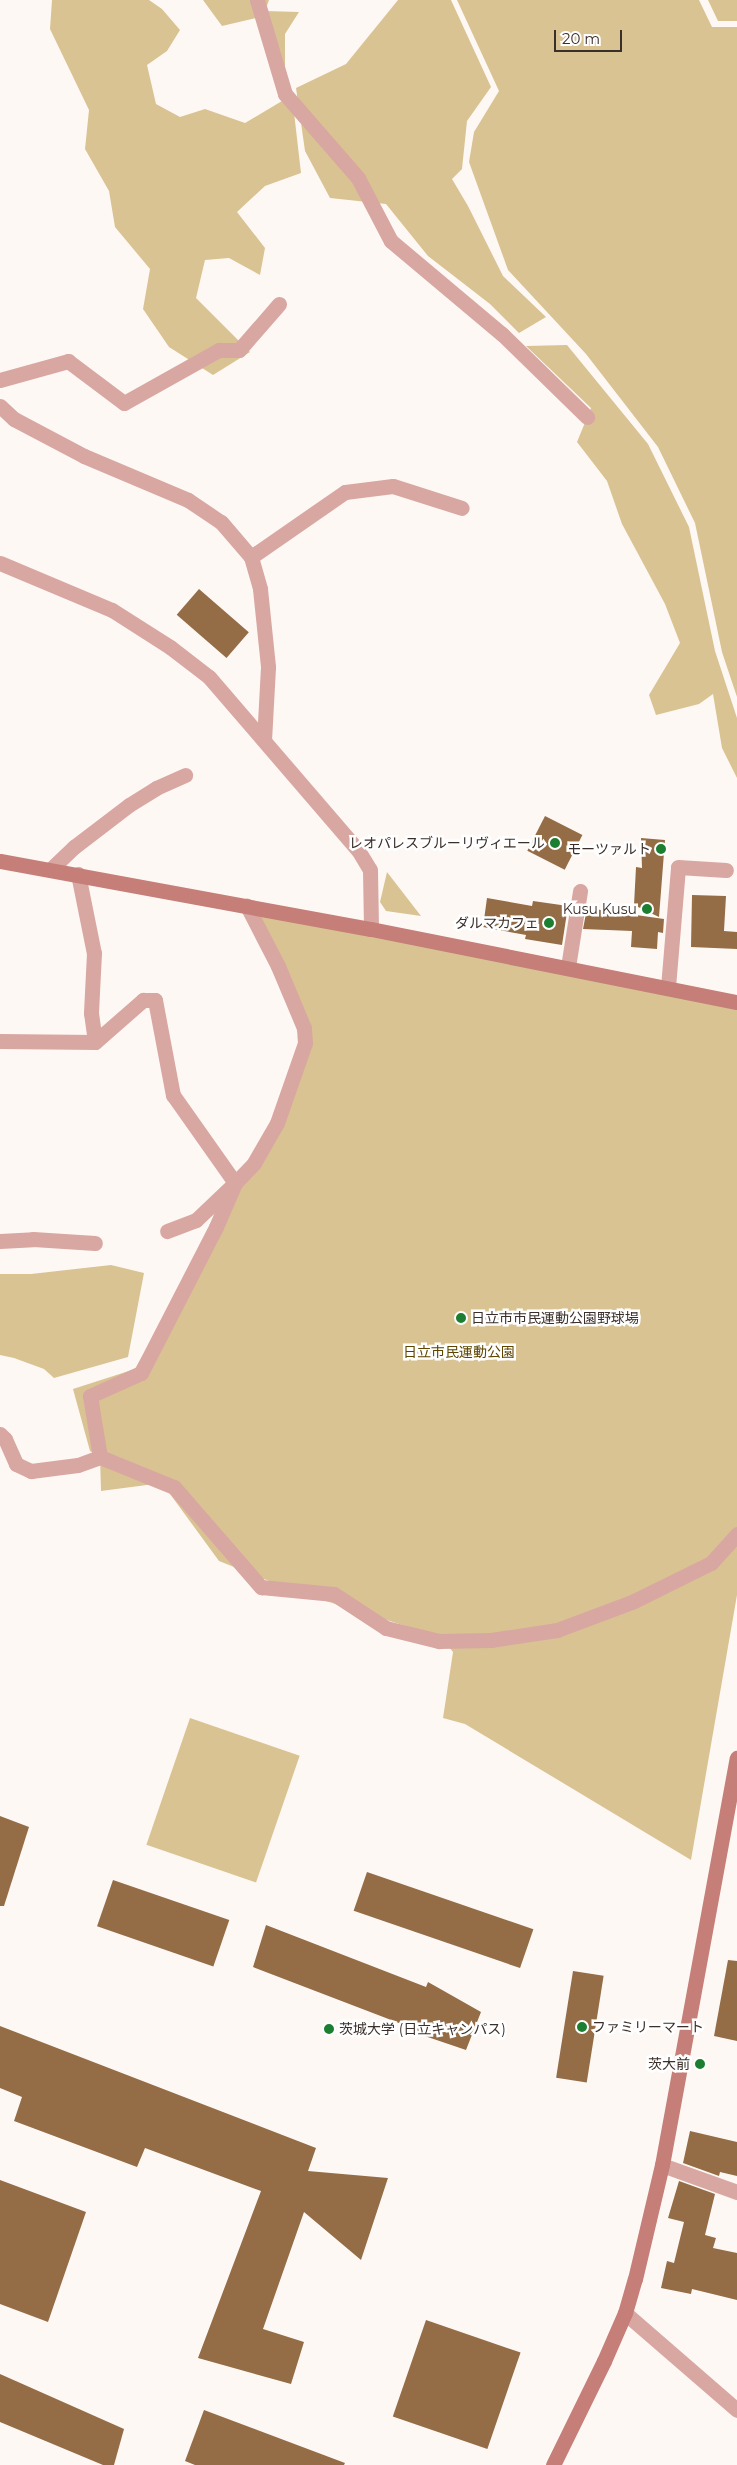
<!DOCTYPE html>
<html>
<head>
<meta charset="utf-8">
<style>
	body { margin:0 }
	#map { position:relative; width:737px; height:2465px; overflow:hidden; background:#fef8f5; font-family:Montserrat,"Noto Sans JP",sans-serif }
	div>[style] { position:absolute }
	.green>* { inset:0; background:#dac392; transform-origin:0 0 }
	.building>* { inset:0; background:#946d47; transform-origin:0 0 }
	.street>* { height:15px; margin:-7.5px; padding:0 7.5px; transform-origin:7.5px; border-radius:7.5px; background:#d9a7a2 }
	.secondary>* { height:15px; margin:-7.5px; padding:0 7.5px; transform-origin:7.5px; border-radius:7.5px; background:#c67e78 }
	.dots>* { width:14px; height:14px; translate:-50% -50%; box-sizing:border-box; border:2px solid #fff; border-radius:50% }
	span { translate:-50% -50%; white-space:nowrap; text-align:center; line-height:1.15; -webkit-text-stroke:5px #fff; paint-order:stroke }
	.poi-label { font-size:14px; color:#3a2f2a }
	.right { translate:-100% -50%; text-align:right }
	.left { translate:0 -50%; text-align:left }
	.park-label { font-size:14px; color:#5d4500 }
	.scale { position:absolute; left:554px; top:30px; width:68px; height:22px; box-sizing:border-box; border:2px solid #3a2f2a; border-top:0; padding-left:6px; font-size:15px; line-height:18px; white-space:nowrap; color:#3a2f2a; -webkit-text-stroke:4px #fff; paint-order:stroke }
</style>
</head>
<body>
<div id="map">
	<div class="green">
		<i style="clip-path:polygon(52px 0,149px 0,162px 9px,180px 30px,167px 51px,147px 65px,156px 104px,180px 117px,205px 109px,245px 123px,292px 95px,301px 173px,265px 186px,237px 212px,265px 248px,260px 275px,229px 258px,205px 260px,196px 298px,250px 352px,213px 375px,169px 347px,143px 309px,150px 269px,115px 227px,109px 191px,85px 149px,89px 110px,50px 29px)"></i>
		<i style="clip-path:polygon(203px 0,269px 0,265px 11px,299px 12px,285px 34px,285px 67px,273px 71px,256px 18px,222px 26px)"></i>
		<i style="clip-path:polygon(398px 0,451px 0,491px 87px,467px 121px,462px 169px,452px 179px,468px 206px,503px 276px,546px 317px,519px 333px,490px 304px,428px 256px,386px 204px,330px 198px,305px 151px,296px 88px,346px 64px)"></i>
		<i style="clip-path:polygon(457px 0,699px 0,712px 27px,737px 27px,737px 697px,722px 652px,695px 523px,658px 447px,586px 354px,508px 270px,469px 162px,474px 132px,499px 91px)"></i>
		<i style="clip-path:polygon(708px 0,737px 0,737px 21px,718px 21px)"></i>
		<i style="clip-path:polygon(567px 345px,648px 444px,689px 527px,715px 651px,737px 718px,737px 778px,722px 748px,713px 694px,699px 704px,656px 715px,649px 695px,680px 643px,665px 604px,622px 524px,607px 481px,577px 442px,591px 408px,526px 346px)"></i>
		<i style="clip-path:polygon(387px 872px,421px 916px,386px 911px,380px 902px)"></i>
		<i style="clip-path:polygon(253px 907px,737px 1002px,737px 1595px,691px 1860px,465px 1724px,443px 1718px,453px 1652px,441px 1637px,297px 1592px,219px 1561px,162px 1483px,101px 1491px,100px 1457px,90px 1451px,73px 1389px,135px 1369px,265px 1142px,304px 1028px)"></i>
		<i style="clip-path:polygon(111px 1265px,144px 1273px,128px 1357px,54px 1378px,44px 1369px,14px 1358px,0 1355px,0 1274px,31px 1274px)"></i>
		<i style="left:190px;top:1718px;width:116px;height:134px;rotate:19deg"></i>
	</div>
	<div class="building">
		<i style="left:199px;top:589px;width:66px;height:34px;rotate:41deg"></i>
		<i style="left:545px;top:816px;width:42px;height:39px;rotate:27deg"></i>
		<i style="clip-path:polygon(641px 838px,665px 840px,659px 917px,634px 905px,636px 867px,642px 868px)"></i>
		<i style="clip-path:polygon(692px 895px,726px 896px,724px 931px,737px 932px,737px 949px,691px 947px)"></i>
		<i style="clip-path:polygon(487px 898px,532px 906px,533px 901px,568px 906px,562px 945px,525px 939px,526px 935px,483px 927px)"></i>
		<i style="clip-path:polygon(587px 908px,664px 919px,663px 933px,658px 932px,657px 949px,631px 947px,632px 931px,583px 929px)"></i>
		<i style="clip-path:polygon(0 1816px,29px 1827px,4px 1906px,0 1906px)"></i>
		<i style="left:367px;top:1872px;width:176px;height:41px;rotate:19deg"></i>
		<i style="left:113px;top:1880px;width:123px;height:49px;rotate:19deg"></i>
		<i style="clip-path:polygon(266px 1925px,426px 1987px,428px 1982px,481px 2012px,466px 2050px,410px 2031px,412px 2028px,253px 1967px)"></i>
		<i style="clip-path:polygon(728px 1960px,737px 1961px,737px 2041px,714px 2036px)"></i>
		<i style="left:573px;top:1971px;width:31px;height:108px;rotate:9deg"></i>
		<i style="clip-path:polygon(0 2026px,316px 2148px,308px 2171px,388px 2178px,361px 2260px,304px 2212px,263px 2329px,304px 2342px,291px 2384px,198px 2358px,261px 2191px,145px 2148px,137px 2167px,14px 2121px,22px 2097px,0 2088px)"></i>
		<i style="clip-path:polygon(690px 2131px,737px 2142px,737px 2176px,720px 2172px,719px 2176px,683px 2163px)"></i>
		<i style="clip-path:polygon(0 2180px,86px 2212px,48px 2322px,0 2304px)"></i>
		<i style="clip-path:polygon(679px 2181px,715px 2194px,705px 2235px,716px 2238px,713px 2248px,737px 2253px,737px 2300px,692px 2289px,691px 2294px,661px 2288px,667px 2261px,674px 2263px,684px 2222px,668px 2218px)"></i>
		<i style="left:426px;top:2320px;width:100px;height:102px;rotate:19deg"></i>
		<i style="clip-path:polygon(0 2374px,124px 2429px,114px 2465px,103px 2465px,0 2422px)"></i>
		<i style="clip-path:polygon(204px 2410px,345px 2463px,344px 2465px,195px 2465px,185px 2461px)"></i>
	</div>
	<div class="street">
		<i style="left:257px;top:0;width:98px;rotate:73.4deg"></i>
		<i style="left:285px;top:94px;width:111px;rotate:49deg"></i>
		<i style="left:358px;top:178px;width:71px;rotate:62.4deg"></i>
		<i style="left:391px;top:241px;width:145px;rotate:40deg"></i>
		<i style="left:502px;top:334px;width:119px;rotate:44.3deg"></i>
		<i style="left:0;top:380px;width:71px;rotate:-15.6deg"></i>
		<i style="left:68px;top:361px;width:70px;rotate:36.9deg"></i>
		<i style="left:124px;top:403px;width:109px;rotate:-29.2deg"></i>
		<i style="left:219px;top:350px;width:20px"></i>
		<i style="left:239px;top:350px;width:61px;rotate:-49deg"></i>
		<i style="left:0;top:406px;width:19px;rotate:43deg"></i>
		<i style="left:14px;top:419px;width:79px;rotate:27.9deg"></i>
		<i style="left:84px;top:456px;width:113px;rotate:22.9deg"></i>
		<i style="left:188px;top:500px;width:40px;rotate:34deg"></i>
		<i style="left:221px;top:522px;width:46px;rotate:49.4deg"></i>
		<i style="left:251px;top:557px;width:33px;rotate:74deg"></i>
		<i style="left:260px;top:589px;width:78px;rotate:84.1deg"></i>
		<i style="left:268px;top:667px;width:73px;rotate:93.1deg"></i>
		<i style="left:251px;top:557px;width:114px;rotate:-34.7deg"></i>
		<i style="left:345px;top:492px;width:48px;rotate:-7.1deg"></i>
		<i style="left:393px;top:486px;width:72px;rotate:17.7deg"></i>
		<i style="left:0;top:563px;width:121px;rotate:22.8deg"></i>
		<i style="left:112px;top:610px;width:69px;rotate:32.5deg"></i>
		<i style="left:170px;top:647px;width:49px;rotate:37.6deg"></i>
		<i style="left:209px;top:677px;width:228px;rotate:49.3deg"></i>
		<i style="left:358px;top:850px;width:23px;rotate:59deg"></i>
		<i style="left:370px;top:870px;width:59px;rotate:89deg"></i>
		<i style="left:51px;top:869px;width:32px;rotate:-44deg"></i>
		<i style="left:74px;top:847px;width:69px;rotate:-37.4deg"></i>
		<i style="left:129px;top:805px;width:32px;rotate:-32deg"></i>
		<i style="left:156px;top:788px;width:32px;rotate:-24deg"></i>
		<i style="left:78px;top:874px;width:81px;rotate:78.6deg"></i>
		<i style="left:94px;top:953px;width:60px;rotate:92.9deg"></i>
		<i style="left:91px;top:1013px;width:29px;rotate:82deg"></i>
		<i style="left:95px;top:1042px;width:64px;rotate:-41.2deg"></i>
		<i style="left:143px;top:1000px;width:12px"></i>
		<i style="left:155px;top:1000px;width:97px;rotate:79.3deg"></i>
		<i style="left:173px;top:1095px;width:108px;rotate:54.8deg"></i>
		<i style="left:235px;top:1183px;width:54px;rotate:136.5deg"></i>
		<i style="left:196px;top:1220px;width:31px;rotate:159deg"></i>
		<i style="left:568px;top:967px;width:77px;rotate:-81deg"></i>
		<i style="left:668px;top:987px;width:120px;rotate:-85.2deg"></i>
		<i style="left:678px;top:867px;width:48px;rotate:3.6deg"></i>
		<i style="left:0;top:1041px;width:95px;rotate:0.6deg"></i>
		<i style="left:0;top:1241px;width:33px;rotate:-3deg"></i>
		<i style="left:33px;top:1239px;width:62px;rotate:3.7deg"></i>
		<i style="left:0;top:1434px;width:7px;rotate:45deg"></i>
		<i style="left:5px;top:1439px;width:27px;rotate:66deg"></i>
		<i style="left:16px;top:1464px;width:17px;rotate:25deg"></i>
		<i style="left:31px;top:1471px;width:47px;rotate:-7.3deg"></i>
		<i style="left:78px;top:1465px;width:23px;rotate:-20deg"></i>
		<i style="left:100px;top:1457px;width:80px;rotate:22.1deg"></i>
		<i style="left:174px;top:1487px;width:133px;rotate:49deg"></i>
		<i style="left:261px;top:1587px;width:73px;rotate:5.5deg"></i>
		<i style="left:334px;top:1594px;width:62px;rotate:33.2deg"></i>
		<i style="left:386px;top:1628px;width:55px;rotate:13.8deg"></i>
		<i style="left:439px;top:1641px;width:52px;rotate:-1.1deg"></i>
		<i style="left:491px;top:1640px;width:67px;rotate:-8.6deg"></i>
		<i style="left:557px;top:1630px;width:82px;rotate:-20.6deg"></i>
		<i style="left:634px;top:1601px;width:86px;rotate:-26.3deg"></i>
		<i style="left:711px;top:1563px;width:39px;rotate:-48deg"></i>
		<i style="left:100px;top:1457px;width:62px;rotate:-99.3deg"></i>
		<i style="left:90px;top:1396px;width:56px;rotate:-24.3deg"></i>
		<i style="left:141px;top:1373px;width:164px;rotate:-62.8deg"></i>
		<i style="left:216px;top:1227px;width:48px;rotate:-66.6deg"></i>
		<i style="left:235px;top:1183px;width:28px;rotate:-46deg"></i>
		<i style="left:254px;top:1163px;width:46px;rotate:-60.1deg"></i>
		<i style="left:277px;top:1123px;width:85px;rotate:-70.7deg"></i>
		<i style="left:305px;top:1043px;width:15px;rotate:-94deg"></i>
		<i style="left:304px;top:1028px;width:67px;rotate:-112.8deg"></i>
		<i style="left:278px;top:966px;width:68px;rotate:-117.3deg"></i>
		<i style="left:662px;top:2165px;width:80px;rotate:19.8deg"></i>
		<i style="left:625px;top:2313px;width:148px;rotate:40.9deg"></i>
	</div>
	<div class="secondary">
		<i style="left:0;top:861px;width:377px;rotate:10.4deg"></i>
		<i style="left:371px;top:929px;width:373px;rotate:11.3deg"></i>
		<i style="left:553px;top:2465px;width:116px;rotate:-63.9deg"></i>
		<i style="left:604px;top:2361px;width:52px;rotate:-66.4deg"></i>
		<i style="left:625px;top:2313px;width:35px;rotate:-74deg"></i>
		<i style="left:635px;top:2279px;width:117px;rotate:-76.7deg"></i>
		<i style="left:662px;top:2165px;width:414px;rotate:-79.6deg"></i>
	</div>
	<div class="dots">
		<i style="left:555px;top:843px;background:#1b7e31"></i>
		<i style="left:661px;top:849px;background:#1b7e31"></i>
		<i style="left:647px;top:909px;background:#1b7e31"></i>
		<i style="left:549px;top:923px;background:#1b7e31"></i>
		<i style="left:461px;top:1318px;background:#1b7e31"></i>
		<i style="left:582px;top:2027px;background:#1b7e31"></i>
		<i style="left:329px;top:2029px;background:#1b7e31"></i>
		<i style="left:700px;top:2064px;background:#1b7e31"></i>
	</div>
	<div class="poi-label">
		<span class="right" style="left:545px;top:843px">レオパレスブルーリヴィエール</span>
		<span class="right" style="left:651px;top:849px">モーツァルト</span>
		<span class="right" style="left:637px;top:909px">Kusu Kusu</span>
		<span class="right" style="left:539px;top:923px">ダルマカフェ</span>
		<span class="left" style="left:471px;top:1318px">日立市市民運動公園野球場</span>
		<span class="left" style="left:592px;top:2027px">ファミリーマート</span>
		<span class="left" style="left:339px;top:2029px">茨城大学 (日立キャンパス)</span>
		<span class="right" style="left:690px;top:2064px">茨大前</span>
	</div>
	<div class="park-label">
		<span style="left:459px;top:1352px">日立市民運動公園</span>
	</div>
	<div class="scale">20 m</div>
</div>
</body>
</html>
